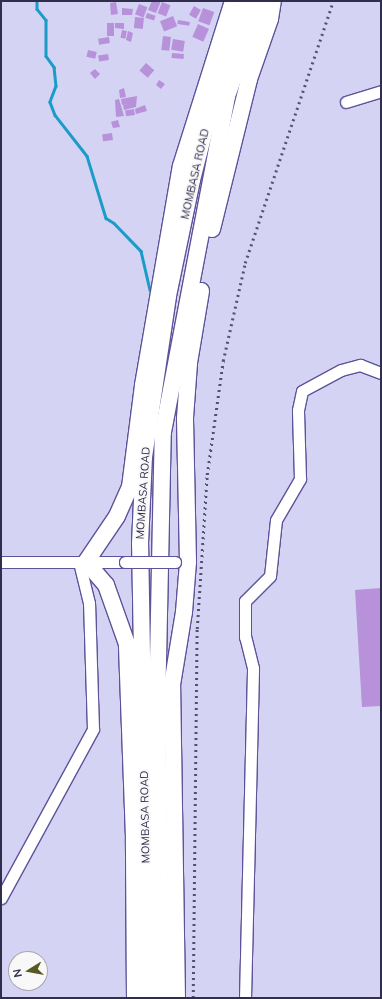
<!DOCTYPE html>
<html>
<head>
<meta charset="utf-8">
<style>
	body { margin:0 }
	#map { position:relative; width:382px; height:999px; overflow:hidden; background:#d5d3f3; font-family:Mulish,sans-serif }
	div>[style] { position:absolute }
	.stream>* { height:2.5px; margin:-1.25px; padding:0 1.25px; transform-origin:1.25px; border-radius:1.25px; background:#1b9cc8 }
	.building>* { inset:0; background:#b791d9; transform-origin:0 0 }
	.roads { filter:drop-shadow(1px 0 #5d5399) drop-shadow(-1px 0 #5d5399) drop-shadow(0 1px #5d5399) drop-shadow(0 -1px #5d5399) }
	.minor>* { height:11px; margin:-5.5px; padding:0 5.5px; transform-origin:5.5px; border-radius:5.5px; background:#fff }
	.highway>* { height:16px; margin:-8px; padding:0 8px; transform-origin:8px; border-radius:8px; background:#fff }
	.rail>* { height:2.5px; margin-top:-1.25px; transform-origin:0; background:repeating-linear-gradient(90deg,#534f6f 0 2px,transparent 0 6px) }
	.bridges { filter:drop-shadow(1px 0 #5d5399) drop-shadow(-1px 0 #5d5399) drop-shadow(0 1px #5d5399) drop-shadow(0 -1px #5d5399) }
	.minor-bridge>* { height:11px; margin:-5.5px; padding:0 5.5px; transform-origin:5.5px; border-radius:5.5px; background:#fff }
	span { translate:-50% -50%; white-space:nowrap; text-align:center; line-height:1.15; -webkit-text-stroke:3.5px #f8f8f8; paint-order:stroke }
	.street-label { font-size:11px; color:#312d4d }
	.frame { position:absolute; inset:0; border:2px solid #312d4d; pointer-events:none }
	.north { position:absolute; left:8px; top:951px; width:40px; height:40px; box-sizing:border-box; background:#f8f8f8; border:1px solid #a8a7b4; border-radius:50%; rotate:259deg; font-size:11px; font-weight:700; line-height:16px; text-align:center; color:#312d4d }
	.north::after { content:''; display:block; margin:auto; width:14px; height:18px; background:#595825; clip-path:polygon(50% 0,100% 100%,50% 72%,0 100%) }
</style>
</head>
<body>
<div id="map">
	<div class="stream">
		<i style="left:37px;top:1px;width:8px;rotate:90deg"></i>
		<i style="left:37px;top:9px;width:14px;rotate:51deg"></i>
		<i style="left:46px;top:20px;width:36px;rotate:90deg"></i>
		<i style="left:46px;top:56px;width:14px;rotate:54deg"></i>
		<i style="left:54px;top:67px;width:19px;rotate:84deg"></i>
		<i style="left:56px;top:86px;width:17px;rotate:111deg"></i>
		<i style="left:50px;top:102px;width:14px;rotate:69deg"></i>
		<i style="left:55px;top:115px;width:52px;rotate:52deg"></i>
		<i style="left:87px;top:156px;width:65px;rotate:73deg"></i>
		<i style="left:106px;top:218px;width:9px;rotate:32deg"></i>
		<i style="left:114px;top:223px;width:39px;rotate:46deg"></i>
		<i style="left:141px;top:251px;width:40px;rotate:77deg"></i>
	</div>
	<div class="building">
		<i style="clip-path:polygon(152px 1px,161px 1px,156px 13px,148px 10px)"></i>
		<i style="clip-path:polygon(116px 2px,118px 14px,111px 15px,110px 3px)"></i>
		<i style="left:162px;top:2px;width:9px;height:12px;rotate:21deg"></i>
		<i style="left:139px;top:4px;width:9px;height:11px;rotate:21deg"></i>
		<i style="left:194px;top:6px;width:8px;height:10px;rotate:30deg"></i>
		<i style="clip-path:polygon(122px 8px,133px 9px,132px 15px,122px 15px)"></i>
		<i style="left:203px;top:8px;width:12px;height:14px;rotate:20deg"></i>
		<i style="left:147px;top:13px;width:9px;height:5px;rotate:18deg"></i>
		<i style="left:173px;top:16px;width:11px;height:14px;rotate:68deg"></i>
		<i style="left:135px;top:17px;width:9px;height:11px;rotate:6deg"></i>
		<i style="left:178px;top:20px;width:12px;height:4px;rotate:9deg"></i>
		<i style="left:107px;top:23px;width:7px;height:13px"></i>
		<i style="clip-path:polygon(115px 23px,124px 23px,124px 29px,115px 28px)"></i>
		<i style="left:198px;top:24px;width:12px;height:14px;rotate:24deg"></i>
		<i style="left:122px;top:30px;width:5px;height:8px;rotate:11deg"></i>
		<i style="clip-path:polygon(128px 31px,133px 33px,131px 42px,126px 40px)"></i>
		<i style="left:163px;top:36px;width:8px;height:14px;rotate:7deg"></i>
		<i style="left:109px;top:37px;width:6px;height:11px;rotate:81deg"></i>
		<i style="left:173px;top:39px;width:12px;height:11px;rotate:9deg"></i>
		<i style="left:88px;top:50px;width:9px;height:7px;rotate:13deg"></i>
		<i style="left:172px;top:53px;width:12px;height:5px;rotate:5deg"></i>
		<i style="left:108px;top:54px;width:6px;height:10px;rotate:81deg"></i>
		<i style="left:146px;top:63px;width:11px;height:10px;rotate:41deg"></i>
		<i style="clip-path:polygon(95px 69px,100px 74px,95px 79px,90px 73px)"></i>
		<i style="clip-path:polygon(159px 80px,165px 84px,161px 89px,156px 85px)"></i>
		<i style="clip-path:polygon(124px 88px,126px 97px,120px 98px,119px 90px)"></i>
		<i style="clip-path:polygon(137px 96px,136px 107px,124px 110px,123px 105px,130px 103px,122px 105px,121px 99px)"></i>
		<i style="clip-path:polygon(119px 99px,124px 116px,116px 117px,115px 100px)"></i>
		<i style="clip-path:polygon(145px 105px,147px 111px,136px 114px,135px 109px)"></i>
		<i style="left:134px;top:109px;width:6px;height:9px;rotate:81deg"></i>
		<i style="clip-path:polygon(118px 120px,120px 127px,113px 128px,111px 122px)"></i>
		<i style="left:112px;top:133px;width:7px;height:10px;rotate:82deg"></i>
		<i style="clip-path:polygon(381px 588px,381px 706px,362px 707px,355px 590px)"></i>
	</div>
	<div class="roads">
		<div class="minor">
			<i style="left:346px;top:102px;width:37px;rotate:-17deg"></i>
			<i style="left:1px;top:562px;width:124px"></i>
			<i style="left:1px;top:898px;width:192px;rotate:-61.4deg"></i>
			<i style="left:93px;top:729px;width:126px;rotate:-91.8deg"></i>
			<i style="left:89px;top:603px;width:42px;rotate:-103.7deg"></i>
			<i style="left:245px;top:998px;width:330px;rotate:-88.6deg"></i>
			<i style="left:253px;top:668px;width:32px;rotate:-104deg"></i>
			<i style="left:245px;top:637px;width:36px;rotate:-90deg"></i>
			<i style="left:245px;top:601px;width:35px;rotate:-45deg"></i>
			<i style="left:270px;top:576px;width:56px;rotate:-83.9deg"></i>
			<i style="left:276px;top:520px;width:48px;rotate:-59.7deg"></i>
			<i style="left:300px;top:479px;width:69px;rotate:-91.7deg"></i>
			<i style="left:298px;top:410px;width:19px;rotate:-78deg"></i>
			<i style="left:302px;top:391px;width:44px;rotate:-28.3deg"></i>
			<i style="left:341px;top:370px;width:20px;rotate:-15deg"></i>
			<i style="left:360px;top:365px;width:22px;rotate:21deg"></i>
		</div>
		<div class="highway">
			<i style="left:212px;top:229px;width:154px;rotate:-76.1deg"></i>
			<i style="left:249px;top:79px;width:64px;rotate:-70.7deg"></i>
			<i style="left:270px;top:19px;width:18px;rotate:-81deg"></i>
			<i style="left:135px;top:998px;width:160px;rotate:-90.4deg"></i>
			<i style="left:134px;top:838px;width:194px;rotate:-92.1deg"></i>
			<i style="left:127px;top:644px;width:63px;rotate:-109.6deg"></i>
			<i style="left:106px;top:585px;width:30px;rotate:-131deg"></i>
			<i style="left:86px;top:562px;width:55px;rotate:-56deg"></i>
			<i style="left:117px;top:516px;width:32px;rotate:-66deg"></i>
			<i style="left:130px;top:487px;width:103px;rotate:-82.7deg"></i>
			<i style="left:143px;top:385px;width:222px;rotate:-80.2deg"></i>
			<i style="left:181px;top:166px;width:173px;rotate:-72.5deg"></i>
			<i style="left:148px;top:998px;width:454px;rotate:-91deg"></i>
			<i style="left:140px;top:544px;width:87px;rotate:-87.4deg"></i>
			<i style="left:144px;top:457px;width:163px;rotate:-81.5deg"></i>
			<i style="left:168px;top:296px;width:118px;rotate:-78.3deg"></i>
			<i style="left:192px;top:180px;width:68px;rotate:-75.6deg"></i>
			<i style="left:209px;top:114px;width:120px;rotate:-70.5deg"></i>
			<i style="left:162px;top:998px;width:289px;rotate:-91deg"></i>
			<i style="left:157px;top:709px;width:277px;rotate:-88.8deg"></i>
			<i style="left:163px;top:432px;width:342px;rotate:-79.2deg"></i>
			<i style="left:227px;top:96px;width:101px;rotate:-70.3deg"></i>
			<i style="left:177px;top:998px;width:313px;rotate:-90.9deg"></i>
			<i style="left:172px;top:685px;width:74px;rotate:-80.7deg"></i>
			<i style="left:184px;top:612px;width:50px;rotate:-85.4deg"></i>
			<i style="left:188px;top:562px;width:144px;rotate:-91.2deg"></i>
			<i style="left:185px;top:418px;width:55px;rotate:-85.8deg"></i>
			<i style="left:189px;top:363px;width:73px;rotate:-80.5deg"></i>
		</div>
	</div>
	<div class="rail">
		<i style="left:193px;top:998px;width:369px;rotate:-89.4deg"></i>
		<i style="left:197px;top:629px;width:154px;rotate:-86.3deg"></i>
		<i style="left:207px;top:475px;width:115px;rotate:-82deg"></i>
		<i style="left:223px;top:361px;width:100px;rotate:-77.3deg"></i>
		<i style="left:245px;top:263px;width:276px;rotate:-71.4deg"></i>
	</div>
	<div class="bridges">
		<div class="minor-bridge">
			<i style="left:125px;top:562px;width:50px"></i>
		</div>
	</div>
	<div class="street-label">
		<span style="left:195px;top:174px;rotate:-77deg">MOMBASA ROAD</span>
		<span style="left:143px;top:493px;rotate:-86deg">MOMBASA ROAD</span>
		<span style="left:145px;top:817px;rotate:-91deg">MOMBASA ROAD</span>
	</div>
	<div class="frame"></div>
	<div class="north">N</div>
</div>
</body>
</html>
